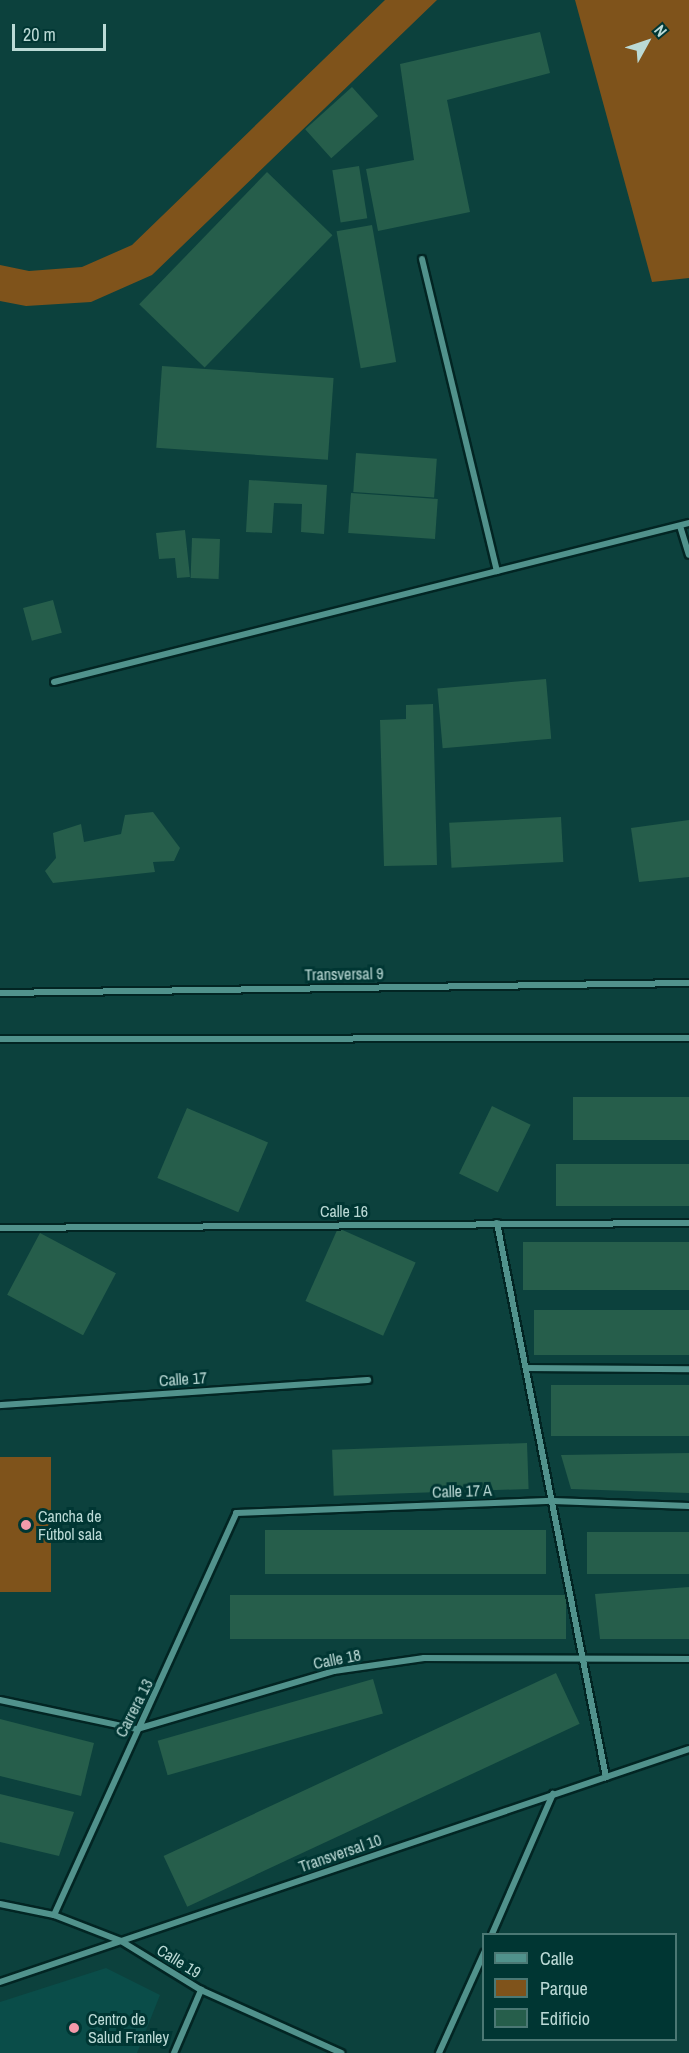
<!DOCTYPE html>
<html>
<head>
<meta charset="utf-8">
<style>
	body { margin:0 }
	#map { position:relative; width:689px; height:2053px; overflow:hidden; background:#0c413d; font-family:"Archivo Narrow",sans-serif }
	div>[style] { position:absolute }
	.built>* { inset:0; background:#0a4d49 }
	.green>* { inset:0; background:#7f531b; transform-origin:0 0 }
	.building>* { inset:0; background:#265e4b; transform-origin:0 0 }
	.roads { filter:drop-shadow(2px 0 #022523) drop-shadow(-2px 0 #022523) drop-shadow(0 2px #022523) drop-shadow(0 -2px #022523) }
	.street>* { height:6px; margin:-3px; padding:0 3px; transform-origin:3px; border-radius:3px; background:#51928c }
	.dots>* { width:16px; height:16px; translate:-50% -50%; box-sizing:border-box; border:3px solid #003633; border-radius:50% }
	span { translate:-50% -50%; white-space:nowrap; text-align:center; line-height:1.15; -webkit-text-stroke:6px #003633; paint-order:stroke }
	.street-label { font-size:16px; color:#bbdad6 }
	.poi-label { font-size:16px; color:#bbdad6 }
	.left { translate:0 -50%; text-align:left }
	.legend { position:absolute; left:482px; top:1933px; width:195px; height:108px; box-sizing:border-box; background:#003633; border:2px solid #4b7874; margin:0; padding:8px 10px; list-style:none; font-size:18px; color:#bbdad6 }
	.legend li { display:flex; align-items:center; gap:12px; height:30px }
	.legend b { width:30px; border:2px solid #4b7874 }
	.north { position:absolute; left:617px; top:12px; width:60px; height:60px; -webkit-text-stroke:4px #003633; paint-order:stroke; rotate:50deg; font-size:16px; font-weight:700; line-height:24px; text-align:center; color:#bbdad6 }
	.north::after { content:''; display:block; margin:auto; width:21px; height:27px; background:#bbdad6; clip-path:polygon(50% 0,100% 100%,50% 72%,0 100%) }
	.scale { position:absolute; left:12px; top:24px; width:94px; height:27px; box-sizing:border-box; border:3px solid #bbdad6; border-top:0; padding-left:8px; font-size:18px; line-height:21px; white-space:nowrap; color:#bbdad6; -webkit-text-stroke:4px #003633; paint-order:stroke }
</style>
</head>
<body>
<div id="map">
	<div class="built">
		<i style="clip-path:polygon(106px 1968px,160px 1995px,137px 2053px,0 2053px,0 2002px)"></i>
	</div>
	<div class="green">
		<i style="clip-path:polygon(385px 0,437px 0,152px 275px,91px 302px,26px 306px,0 301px,0 265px,29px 271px,82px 267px,132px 245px)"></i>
		<i style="clip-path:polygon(575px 0,689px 0,689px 278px,652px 282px)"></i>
		<i style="left:51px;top:1457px;width:135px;height:51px;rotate:90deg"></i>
	</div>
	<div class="building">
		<i style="clip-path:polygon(540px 32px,550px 73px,447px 100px,470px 212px,378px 231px,366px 169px,414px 160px,400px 64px)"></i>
		<i style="left:352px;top:87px;width:39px;height:63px;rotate:48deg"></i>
		<i style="left:359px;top:166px;width:53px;height:27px;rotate:81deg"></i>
		<i style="left:267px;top:172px;width:91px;height:184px;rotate:44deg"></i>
		<i style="left:372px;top:225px;width:139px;height:36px;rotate:80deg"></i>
		<i style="left:162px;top:366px;width:172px;height:82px;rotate:4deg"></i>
		<i style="left:356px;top:453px;width:81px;height:39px;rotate:4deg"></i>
		<i style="clip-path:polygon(249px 480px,327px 485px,324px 534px,301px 532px,302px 504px,274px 503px,272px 533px,246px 532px)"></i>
		<i style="left:351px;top:493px;width:87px;height:40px;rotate:4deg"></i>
		<i style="clip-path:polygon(185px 530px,190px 577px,177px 578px,175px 558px,159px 559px,156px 533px)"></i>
		<i style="left:192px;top:538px;width:28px;height:40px;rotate:2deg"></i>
		<i style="left:53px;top:600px;width:34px;height:31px;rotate:75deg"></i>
		<i style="left:546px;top:679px;width:60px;height:109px;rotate:85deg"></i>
		<i style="clip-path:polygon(433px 704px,437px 865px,384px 866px,380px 720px,406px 719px,406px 705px)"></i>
		<i style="clip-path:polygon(153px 812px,180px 848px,174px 861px,153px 862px,155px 872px,53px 883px,45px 871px,56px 858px,53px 833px,81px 824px,84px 842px,121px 834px,125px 815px)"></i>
		<i style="left:561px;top:817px;width:45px;height:112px;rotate:87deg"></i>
		<i style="clip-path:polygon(689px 820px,689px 877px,639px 882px,631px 828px)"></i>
		<i style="left:689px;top:1097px;width:43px;height:116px;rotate:90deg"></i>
		<i style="left:492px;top:1106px;width:43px;height:75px;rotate:26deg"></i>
		<i style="left:187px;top:1108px;width:88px;height:76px;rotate:23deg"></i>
		<i style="left:689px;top:1164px;width:42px;height:133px;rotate:90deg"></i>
		<i style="left:338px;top:1228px;width:85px;height:80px;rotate:24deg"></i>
		<i style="left:40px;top:1233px;width:86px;height:70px;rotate:28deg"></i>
		<i style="left:689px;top:1242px;width:48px;height:166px;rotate:90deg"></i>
		<i style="left:689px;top:1310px;width:45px;height:155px;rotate:90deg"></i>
		<i style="left:689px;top:1385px;width:51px;height:138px;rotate:90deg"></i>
		<i style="left:527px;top:1443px;width:46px;height:195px;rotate:88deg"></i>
		<i style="clip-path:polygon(689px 1453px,689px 1493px,571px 1489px,561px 1455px)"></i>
		<i style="left:265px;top:1530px;width:281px;height:44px"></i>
		<i style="left:587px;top:1532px;width:102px;height:42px"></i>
		<i style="clip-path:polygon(689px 1587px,689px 1639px,600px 1639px,595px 1594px)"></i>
		<i style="left:230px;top:1595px;width:336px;height:44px"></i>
		<i style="left:556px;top:1673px;width:56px;height:433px;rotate:65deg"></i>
		<i style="left:373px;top:1679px;width:36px;height:224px;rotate:74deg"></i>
		<i style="clip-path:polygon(0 1719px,94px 1743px,81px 1796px,0 1776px)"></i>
		<i style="clip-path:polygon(0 1794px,74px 1812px,59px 1856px,0 1842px)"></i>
	</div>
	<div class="roads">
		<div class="street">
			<i style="left:422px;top:259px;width:321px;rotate:76.5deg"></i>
			<i style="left:680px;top:526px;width:30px;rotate:73deg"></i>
			<i style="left:54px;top:682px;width:655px;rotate:-14.06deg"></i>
			<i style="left:0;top:993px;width:689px;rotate:-0.83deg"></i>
			<i style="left:0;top:1039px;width:689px;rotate:-0.08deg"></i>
			<i style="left:497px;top:1223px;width:565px;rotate:78.87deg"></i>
			<i style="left:0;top:1228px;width:689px;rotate:-0.42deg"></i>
			<i style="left:527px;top:1368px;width:162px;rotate:0.4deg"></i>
			<i style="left:0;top:1405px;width:369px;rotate:-3.9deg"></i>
			<i style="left:0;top:1700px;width:140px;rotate:12deg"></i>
			<i style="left:137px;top:1729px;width:205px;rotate:-16.4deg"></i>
			<i style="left:334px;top:1671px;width:91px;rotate:-8.2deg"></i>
			<i style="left:424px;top:1658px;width:265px;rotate:0.2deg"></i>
			<i style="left:0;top:1904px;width:55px;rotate:11.5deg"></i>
			<i style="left:54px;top:1915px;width:72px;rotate:21.2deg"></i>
			<i style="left:121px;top:1941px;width:94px;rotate:31.5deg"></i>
			<i style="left:201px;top:1990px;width:154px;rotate:24.2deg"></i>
			<i style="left:54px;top:1915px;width:441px;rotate:-65.6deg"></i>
			<i style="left:236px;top:1513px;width:317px;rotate:-2.2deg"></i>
			<i style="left:553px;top:1501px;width:136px;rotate:2.1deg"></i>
			<i style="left:492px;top:1934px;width:153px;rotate:-66.5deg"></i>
			<i style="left:0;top:1982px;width:727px;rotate:-18.68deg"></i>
			<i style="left:174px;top:2053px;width:69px;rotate:-66.8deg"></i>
			<i style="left:439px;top:2053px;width:110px;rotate:-65.8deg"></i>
		</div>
	</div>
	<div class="dots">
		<i style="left:26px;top:1525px;background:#f39aaa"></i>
		<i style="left:74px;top:2028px;background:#f39aaa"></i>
	</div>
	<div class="street-label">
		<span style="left:344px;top:974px;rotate:-1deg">Transversal 9</span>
		<span style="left:344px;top:1211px">Calle 16</span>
		<span style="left:183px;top:1379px;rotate:-4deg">Calle 17</span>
		<span style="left:462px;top:1491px;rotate:-2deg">Calle 17 A</span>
		<span style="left:337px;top:1659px;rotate:-11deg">Calle 18</span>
		<span style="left:134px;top:1708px;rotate:-63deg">Carrera 13</span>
		<span style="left:340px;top:1853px;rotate:-19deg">Transversal 10</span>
		<span style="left:179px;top:1961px;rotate:32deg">Calle 19</span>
	</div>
	<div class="poi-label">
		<span class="left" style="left:38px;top:1525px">Cancha de<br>Fútbol sala</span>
		<span class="left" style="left:88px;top:2028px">Centro de<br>Salud Franley</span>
	</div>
	<ul class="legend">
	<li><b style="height:8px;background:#51928c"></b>Calle</li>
	<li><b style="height:16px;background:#7f531b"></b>Parque</li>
	<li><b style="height:16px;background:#265e4b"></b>Edificio</li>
	</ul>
	<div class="north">N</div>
	<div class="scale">20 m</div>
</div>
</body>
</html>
